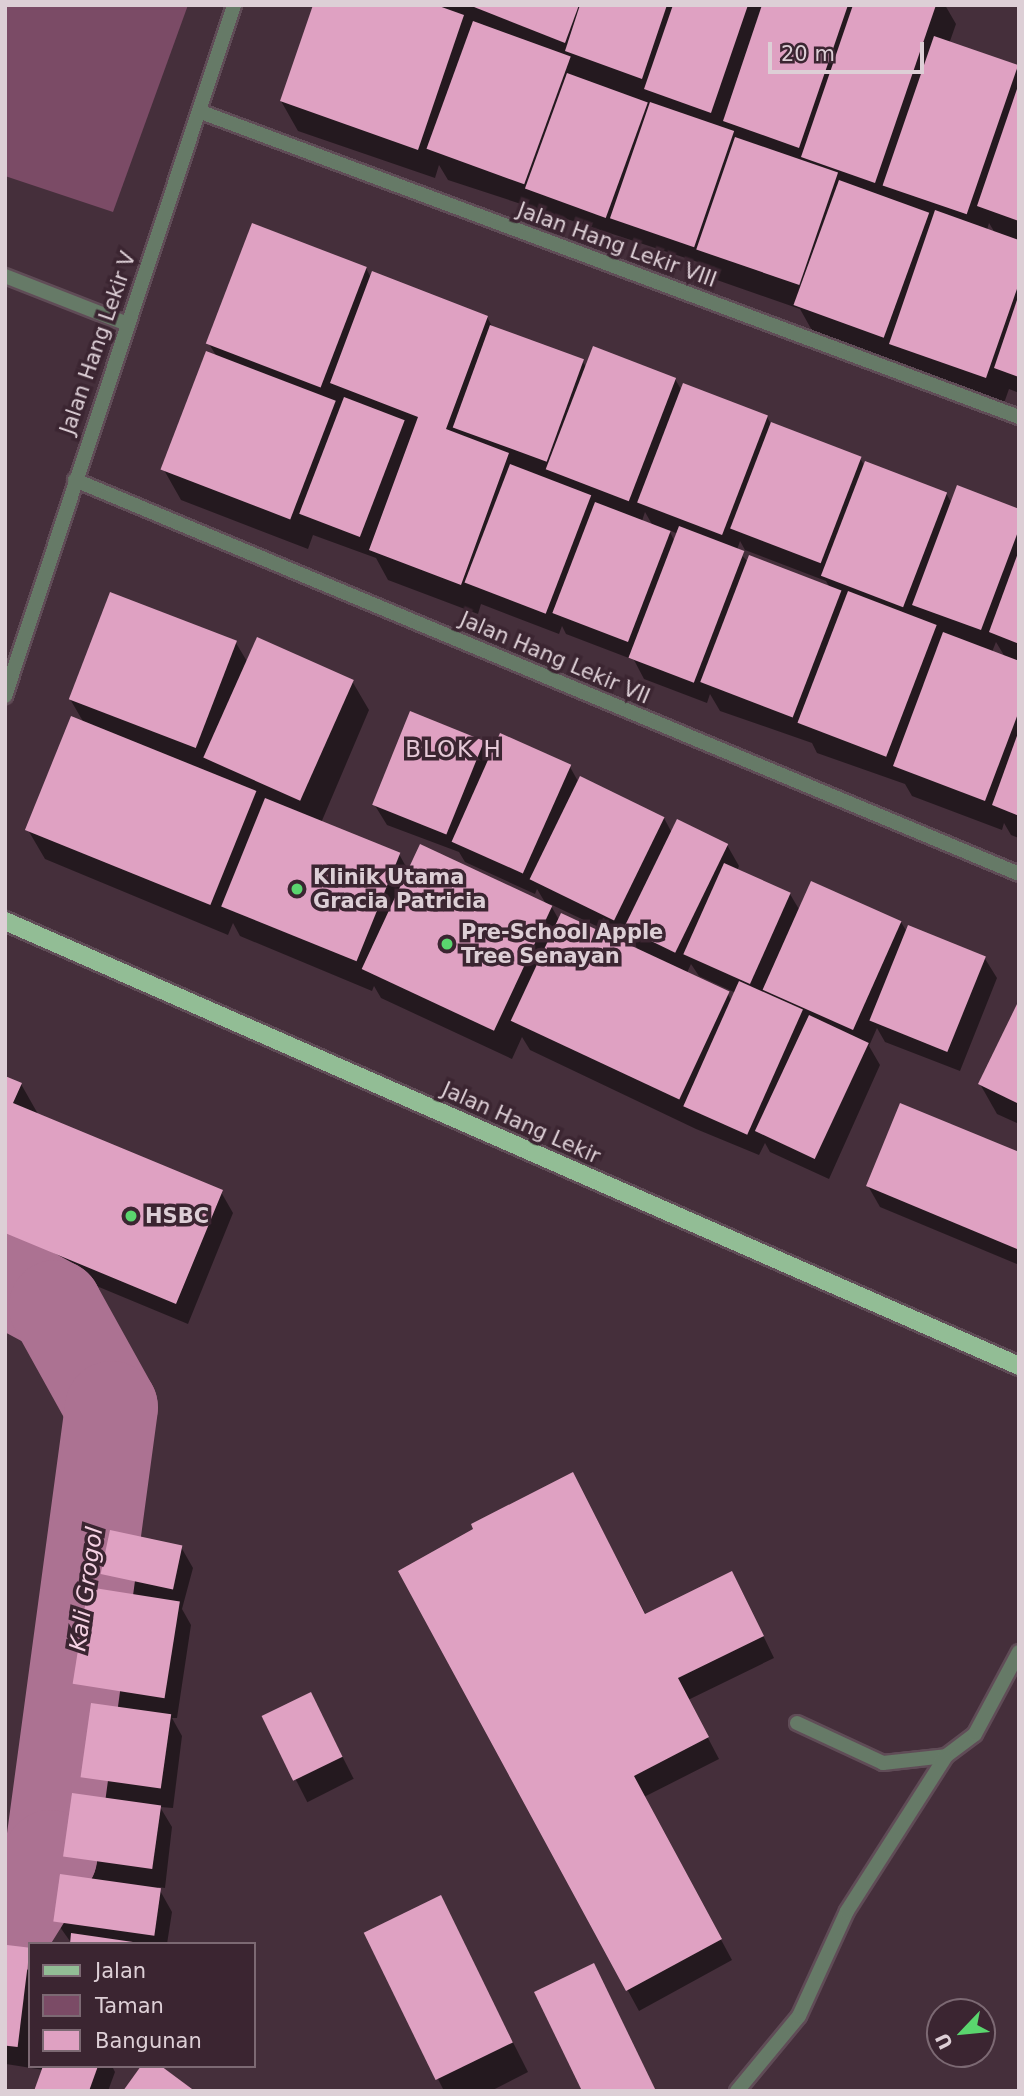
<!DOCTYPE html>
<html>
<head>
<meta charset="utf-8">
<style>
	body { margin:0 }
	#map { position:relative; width:1024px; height:2096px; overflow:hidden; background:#452f3b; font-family:"DejaVu Sans",sans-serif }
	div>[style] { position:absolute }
	.green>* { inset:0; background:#7b4b66 }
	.shadow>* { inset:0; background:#0007; transform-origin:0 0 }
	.river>* { height:93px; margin:-46.5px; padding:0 46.5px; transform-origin:46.5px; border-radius:46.5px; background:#ac7292 }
	.building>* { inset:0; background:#dfa1c2; transform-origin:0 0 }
	.roads { filter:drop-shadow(2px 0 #604c57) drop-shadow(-2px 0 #604c57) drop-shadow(0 2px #604c57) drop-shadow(0 -2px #604c57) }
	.service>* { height:14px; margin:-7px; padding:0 7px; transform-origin:7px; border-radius:7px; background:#667a67 }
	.minor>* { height:14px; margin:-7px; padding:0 7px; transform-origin:7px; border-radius:7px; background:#667a67 }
	.primary>* { height:18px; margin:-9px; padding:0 9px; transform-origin:9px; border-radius:9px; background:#92bd95 }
	.dots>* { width:19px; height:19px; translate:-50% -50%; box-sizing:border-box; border:4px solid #3b2531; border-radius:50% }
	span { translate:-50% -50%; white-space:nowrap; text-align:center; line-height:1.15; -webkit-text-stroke:7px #3b2531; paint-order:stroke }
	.street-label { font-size:21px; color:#ddcfd6 }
	.poi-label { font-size:21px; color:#ddcfd6; font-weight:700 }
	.left { translate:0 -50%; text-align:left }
	.neighbourhood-label { font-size:23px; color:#e6cad8; letter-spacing:2px }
	.water-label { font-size:23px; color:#f6d2e4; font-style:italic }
	.frame { position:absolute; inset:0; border:7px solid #ddcfd6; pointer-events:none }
	.legend { position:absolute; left:28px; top:1942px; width:228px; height:126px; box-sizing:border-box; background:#3b2531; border:2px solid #7c6973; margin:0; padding:9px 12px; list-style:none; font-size:21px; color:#ddcfd6 }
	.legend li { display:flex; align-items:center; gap:14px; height:35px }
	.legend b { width:35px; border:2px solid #7c6973 }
	.north { position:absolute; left:926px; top:1998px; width:70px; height:70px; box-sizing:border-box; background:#3b2531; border:2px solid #7c6973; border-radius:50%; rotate:244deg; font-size:19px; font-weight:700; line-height:28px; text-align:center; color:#ddcfd6 }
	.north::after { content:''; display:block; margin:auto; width:24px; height:32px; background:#5ad56e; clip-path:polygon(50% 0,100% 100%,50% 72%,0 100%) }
	.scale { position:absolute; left:768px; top:42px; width:156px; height:32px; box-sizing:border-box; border:4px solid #ddcfd6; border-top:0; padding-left:9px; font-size:21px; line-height:24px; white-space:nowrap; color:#ddcfd6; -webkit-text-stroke:5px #3b2531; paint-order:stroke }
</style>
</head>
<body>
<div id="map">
	<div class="green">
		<i style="clip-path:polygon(5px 5px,188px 5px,113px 212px,5px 176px)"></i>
	</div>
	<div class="shadow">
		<i style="clip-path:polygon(evenodd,314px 5px,945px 5px,956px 24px,949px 44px,1019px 71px,1019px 393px,1009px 389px,1003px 406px,908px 373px,904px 367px,814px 334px,800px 309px,714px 279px,707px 265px,448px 180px,439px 165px,435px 178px,298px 131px,281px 101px,314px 5px,989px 223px,995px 233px,987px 230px,989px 223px)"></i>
		<i style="clip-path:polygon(evenodd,366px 268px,371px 278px,487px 317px,493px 328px,583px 362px,587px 369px,675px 379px,682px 391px,767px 417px,771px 424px,860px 458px,865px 467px,946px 493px,952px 504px,1019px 510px,1019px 838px,1011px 835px,1004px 823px,1002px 830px,912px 796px,905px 784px,817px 753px,812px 743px,720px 711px,710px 694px,707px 703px,644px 679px,634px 660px,566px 634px,562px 626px,559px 634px,481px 604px,478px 614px,388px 580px,376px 558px,313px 535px,308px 549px,181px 500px,164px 470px,217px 357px,209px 344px,366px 268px,645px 512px,653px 526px,642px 521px,645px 512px,366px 268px,669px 530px,678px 534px,675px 542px,669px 530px,366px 268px,740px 541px,745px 550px,826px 581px,830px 588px,748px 562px,737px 550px,740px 541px,366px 268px,996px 642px,1005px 657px,992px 652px,996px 642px)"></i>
		<i style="clip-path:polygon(evenodd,236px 643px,248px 663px,352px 681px,369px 710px,321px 823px,399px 854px,409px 872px,546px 904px,537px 889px,535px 894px,465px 862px,459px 852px,387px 825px,374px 804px,483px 742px,491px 756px,570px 767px,579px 783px,664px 818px,672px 833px,727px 845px,739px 866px,737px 871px,790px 894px,800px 911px,901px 922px,907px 932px,984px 957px,997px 978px,960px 1071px,885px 1042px,877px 1028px,869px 1046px,880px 1065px,829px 1179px,770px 1152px,765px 1143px,759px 1155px,696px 1129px,530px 1050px,522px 1037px,512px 1059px,381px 998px,374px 986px,372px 991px,240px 936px,233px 923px,228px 935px,45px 859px,28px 830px,84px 723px,70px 699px,236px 643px,550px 904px,628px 941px,630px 937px,640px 953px,559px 920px,550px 904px,236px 643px,691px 964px,699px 976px,736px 993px,732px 1002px,728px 994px,686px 975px,691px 964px)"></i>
		<i style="clip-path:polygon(1019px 1004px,1019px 1124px,997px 1114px,980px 1084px)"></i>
		<i style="clip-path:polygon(5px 1078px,21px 1084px,38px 1114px,221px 1192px,233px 1213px,188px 1324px,5px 1248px)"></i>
		<i style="clip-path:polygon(1019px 1154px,1019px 1265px,880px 1207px,868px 1186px)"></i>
		<i style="clip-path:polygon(584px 1495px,646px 1615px,743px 1594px,774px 1658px,688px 1700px,719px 1759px,644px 1797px,732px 1960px,639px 2011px,400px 1571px)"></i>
		<i style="clip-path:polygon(181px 1547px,193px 1568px,182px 1609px,191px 1625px,177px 1718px,172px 1718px,182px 1736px,173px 1808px,160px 1807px,172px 1827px,165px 1888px,158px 1887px,172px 1912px,167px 1944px,72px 1944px,55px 1920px,80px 1879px,66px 1855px,96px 1798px,84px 1777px,93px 1706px,76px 1684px,114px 1593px,102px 1573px)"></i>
		<i style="left:311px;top:1695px;width:94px;height:52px;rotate:63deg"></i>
		<i style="clip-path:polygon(440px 1898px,528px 2072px,491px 2091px,444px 2091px,438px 2079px)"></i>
		<i style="clip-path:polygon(9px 1947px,30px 1950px,30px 2066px,112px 2066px,115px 2072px,108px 2091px,36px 2091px,44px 2070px,6px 2064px)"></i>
		<i style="clip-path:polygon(158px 2066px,191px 2091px,125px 2091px)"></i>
	</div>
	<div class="river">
		<i style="left:5px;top:1279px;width:57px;rotate:28.4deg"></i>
		<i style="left:55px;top:1306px;width:115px;rotate:61deg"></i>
		<i style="left:111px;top:1407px;width:453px;rotate:97.7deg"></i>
		<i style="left:50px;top:1856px;width:85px;rotate:122deg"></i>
	</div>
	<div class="building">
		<i style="clip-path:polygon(313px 5px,436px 5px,464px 15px,418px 150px,280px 101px)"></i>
		<i style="clip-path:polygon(469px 5px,579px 5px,565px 43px)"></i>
		<i style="clip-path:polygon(580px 5px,667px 5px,642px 79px,565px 51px)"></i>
		<i style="clip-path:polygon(673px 5px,748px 5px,711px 113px,644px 89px)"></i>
		<i style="clip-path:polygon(762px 5px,848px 5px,799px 148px,723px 121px)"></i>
		<i style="clip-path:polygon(853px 5px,936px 5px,875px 183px,801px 157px)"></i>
		<i style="left:473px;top:21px;width:104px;height:136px;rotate:20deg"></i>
		<i style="left:934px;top:36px;width:89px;height:158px;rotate:19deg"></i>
		<i style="left:567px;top:73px;width:86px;height:123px;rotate:20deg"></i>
		<i style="clip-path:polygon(1018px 86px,1019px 86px,1019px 221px,977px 206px)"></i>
		<i style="left:650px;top:102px;width:89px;height:123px;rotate:19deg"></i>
		<i style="left:735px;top:137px;width:109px;height:119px;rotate:19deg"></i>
		<i style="left:839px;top:180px;width:96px;height:133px;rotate:20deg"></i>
		<i style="clip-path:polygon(935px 210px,1019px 240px,1019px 283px,986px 378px,889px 344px)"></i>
		<i style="left:252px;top:223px;width:123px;height:129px;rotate:21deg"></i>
		<i style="clip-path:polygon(372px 271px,488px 316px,446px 429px,509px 453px,461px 585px,369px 550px,418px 417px,330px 383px)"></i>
		<i style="clip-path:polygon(1018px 297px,1019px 297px,1019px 377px,994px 368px)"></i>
		<i style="left:490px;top:325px;width:100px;height:109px;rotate:20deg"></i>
		<i style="left:593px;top:346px;width:89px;height:132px;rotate:21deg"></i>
		<i style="left:206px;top:351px;width:139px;height:127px;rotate:21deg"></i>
		<i style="left:683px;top:383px;width:91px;height:128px;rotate:21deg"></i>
		<i style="left:344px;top:397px;width:65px;height:125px;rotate:21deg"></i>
		<i style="left:771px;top:422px;width:97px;height:114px;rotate:21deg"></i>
		<i style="left:865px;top:461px;width:88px;height:123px;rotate:21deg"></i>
		<i style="left:510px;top:464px;width:87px;height:127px;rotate:21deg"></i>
		<i style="clip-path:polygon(957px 485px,1019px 509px,1019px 529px,981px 630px,912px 605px)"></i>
		<i style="left:595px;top:502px;width:81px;height:119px;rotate:21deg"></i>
		<i style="left:679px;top:526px;width:70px;height:141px;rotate:21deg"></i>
		<i style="clip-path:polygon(1018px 553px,1019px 553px,1019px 644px,989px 632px)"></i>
		<i style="left:749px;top:555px;width:99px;height:136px;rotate:21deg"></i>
		<i style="left:848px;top:591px;width:95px;height:141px;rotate:21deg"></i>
		<i style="left:110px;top:592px;width:136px;height:115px;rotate:21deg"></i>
		<i style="clip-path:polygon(943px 632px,1019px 661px,1019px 711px,985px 801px,893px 766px)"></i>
		<i style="left:257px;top:637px;width:106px;height:132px;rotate:24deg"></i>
		<i style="left:410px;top:711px;width:80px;height:101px;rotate:22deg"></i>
		<i style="left:71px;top:716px;width:200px;height:123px;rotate:22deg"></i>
		<i style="left:500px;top:733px;width:78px;height:119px;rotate:24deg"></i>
		<i style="clip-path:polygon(1018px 733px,1019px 733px,1019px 816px,992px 805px)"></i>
		<i style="left:580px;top:776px;width:94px;height:115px;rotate:26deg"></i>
		<i style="left:265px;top:798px;width:146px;height:117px;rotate:22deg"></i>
		<i style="left:677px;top:819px;width:57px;height:121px;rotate:26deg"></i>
		<i style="left:420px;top:844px;width:146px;height:138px;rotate:25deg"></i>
		<i style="left:724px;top:863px;width:73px;height:100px;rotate:24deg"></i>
		<i style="left:811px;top:881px;width:99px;height:119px;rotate:24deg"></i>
		<i style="left:561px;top:913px;width:186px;height:119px;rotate:25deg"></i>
		<i style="left:908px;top:925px;width:84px;height:103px;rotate:22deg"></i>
		<i style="left:739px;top:981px;width:70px;height:137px;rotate:24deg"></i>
		<i style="clip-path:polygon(1019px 1000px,1019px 1104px,978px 1084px)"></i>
		<i style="left:809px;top:1015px;width:66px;height:128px;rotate:25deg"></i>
		<i style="clip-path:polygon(5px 1076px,22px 1083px,13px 1103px,223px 1190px,176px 1304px,5px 1233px)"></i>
		<i style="clip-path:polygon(900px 1103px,1019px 1152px,1017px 1249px,866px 1186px)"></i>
		<i style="clip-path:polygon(573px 1472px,645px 1614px,732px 1571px,764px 1636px,678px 1678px,709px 1737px,634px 1776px,722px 1939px,626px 1991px,398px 1571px,473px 1529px,471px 1524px)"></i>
		<i style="left:110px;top:1530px;width:74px;height:45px;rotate:12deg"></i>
		<i style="left:88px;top:1587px;width:93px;height:98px;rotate:9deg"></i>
		<i style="left:311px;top:1692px;width:72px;height:55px;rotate:64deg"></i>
		<i style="left:91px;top:1703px;width:81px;height:75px;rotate:8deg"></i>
		<i style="left:72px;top:1793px;width:90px;height:64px;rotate:8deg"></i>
		<i style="left:60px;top:1874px;width:102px;height:48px;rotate:8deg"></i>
		<i style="left:441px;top:1895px;width:164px;height:86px;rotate:64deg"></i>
		<i style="clip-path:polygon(71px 1933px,133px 1942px,132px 1944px,70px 1944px)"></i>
		<i style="left:7px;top:1945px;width:23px;height:100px;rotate:7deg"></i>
		<i style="clip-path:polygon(594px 1963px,656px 2091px,582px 2091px,534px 1992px)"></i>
		<i style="clip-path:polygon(43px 2066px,98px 2066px,89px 2091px,34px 2091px)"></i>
		<i style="clip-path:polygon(141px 2066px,161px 2066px,192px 2089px,123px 2091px)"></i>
	</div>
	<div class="roads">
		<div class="service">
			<i style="left:797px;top:1723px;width:95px;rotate:24.9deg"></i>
			<i style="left:883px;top:1763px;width:63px;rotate:-6.3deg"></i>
			<i style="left:946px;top:1756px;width:36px;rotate:-37deg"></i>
			<i style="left:975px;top:1734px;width:93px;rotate:-61.8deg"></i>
			<i style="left:737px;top:2091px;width:97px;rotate:-50.4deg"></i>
			<i style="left:799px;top:2016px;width:115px;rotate:-65.4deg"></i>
			<i style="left:847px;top:1911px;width:184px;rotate:-57.4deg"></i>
		</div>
		<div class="minor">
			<i style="left:201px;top:112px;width:873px;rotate:20.45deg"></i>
			<i style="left:5px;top:276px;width:129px;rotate:21.4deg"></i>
			<i style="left:75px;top:480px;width:1023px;rotate:22.65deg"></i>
			<i style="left:5px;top:696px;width:728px;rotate:-71.66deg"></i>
		</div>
		<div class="primary">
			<i style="left:5px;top:921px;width:1107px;rotate:23.69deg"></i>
		</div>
	</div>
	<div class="dots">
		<i style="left:297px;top:889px;background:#5ad56e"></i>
		<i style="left:447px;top:944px;background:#5ad56e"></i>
		<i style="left:131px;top:1216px;background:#5ad56e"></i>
	</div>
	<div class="street-label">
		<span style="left:617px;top:245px;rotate:20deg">Jalan Hang Lekir VIII</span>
		<span style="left:98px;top:343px;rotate:-71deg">Jalan Hang Lekir V</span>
		<span style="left:555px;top:658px;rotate:23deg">Jalan Hang Lekir VII</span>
		<span style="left:521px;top:1123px;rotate:24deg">Jalan Hang Lekir</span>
	</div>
	<div class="poi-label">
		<span class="left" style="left:313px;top:889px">Klinik Utama<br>Gracia Patricia</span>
		<span class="left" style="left:461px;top:944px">Pre-School Apple<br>Tree Senayan</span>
		<span class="left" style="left:145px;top:1216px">HSBC</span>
	</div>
	<div class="neighbourhood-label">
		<span style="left:454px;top:749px">BLOK H</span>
	</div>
	<div class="water-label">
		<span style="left:86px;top:1589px;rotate:-82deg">Kali Grogol</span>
	</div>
	<div class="frame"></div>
	<ul class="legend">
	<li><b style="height:9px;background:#92bd95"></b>Jalan</li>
	<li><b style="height:19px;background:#7b4b66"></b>Taman</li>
	<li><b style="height:19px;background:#dfa1c2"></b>Bangunan</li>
	</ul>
	<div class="north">U</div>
	<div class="scale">20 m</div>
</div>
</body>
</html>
